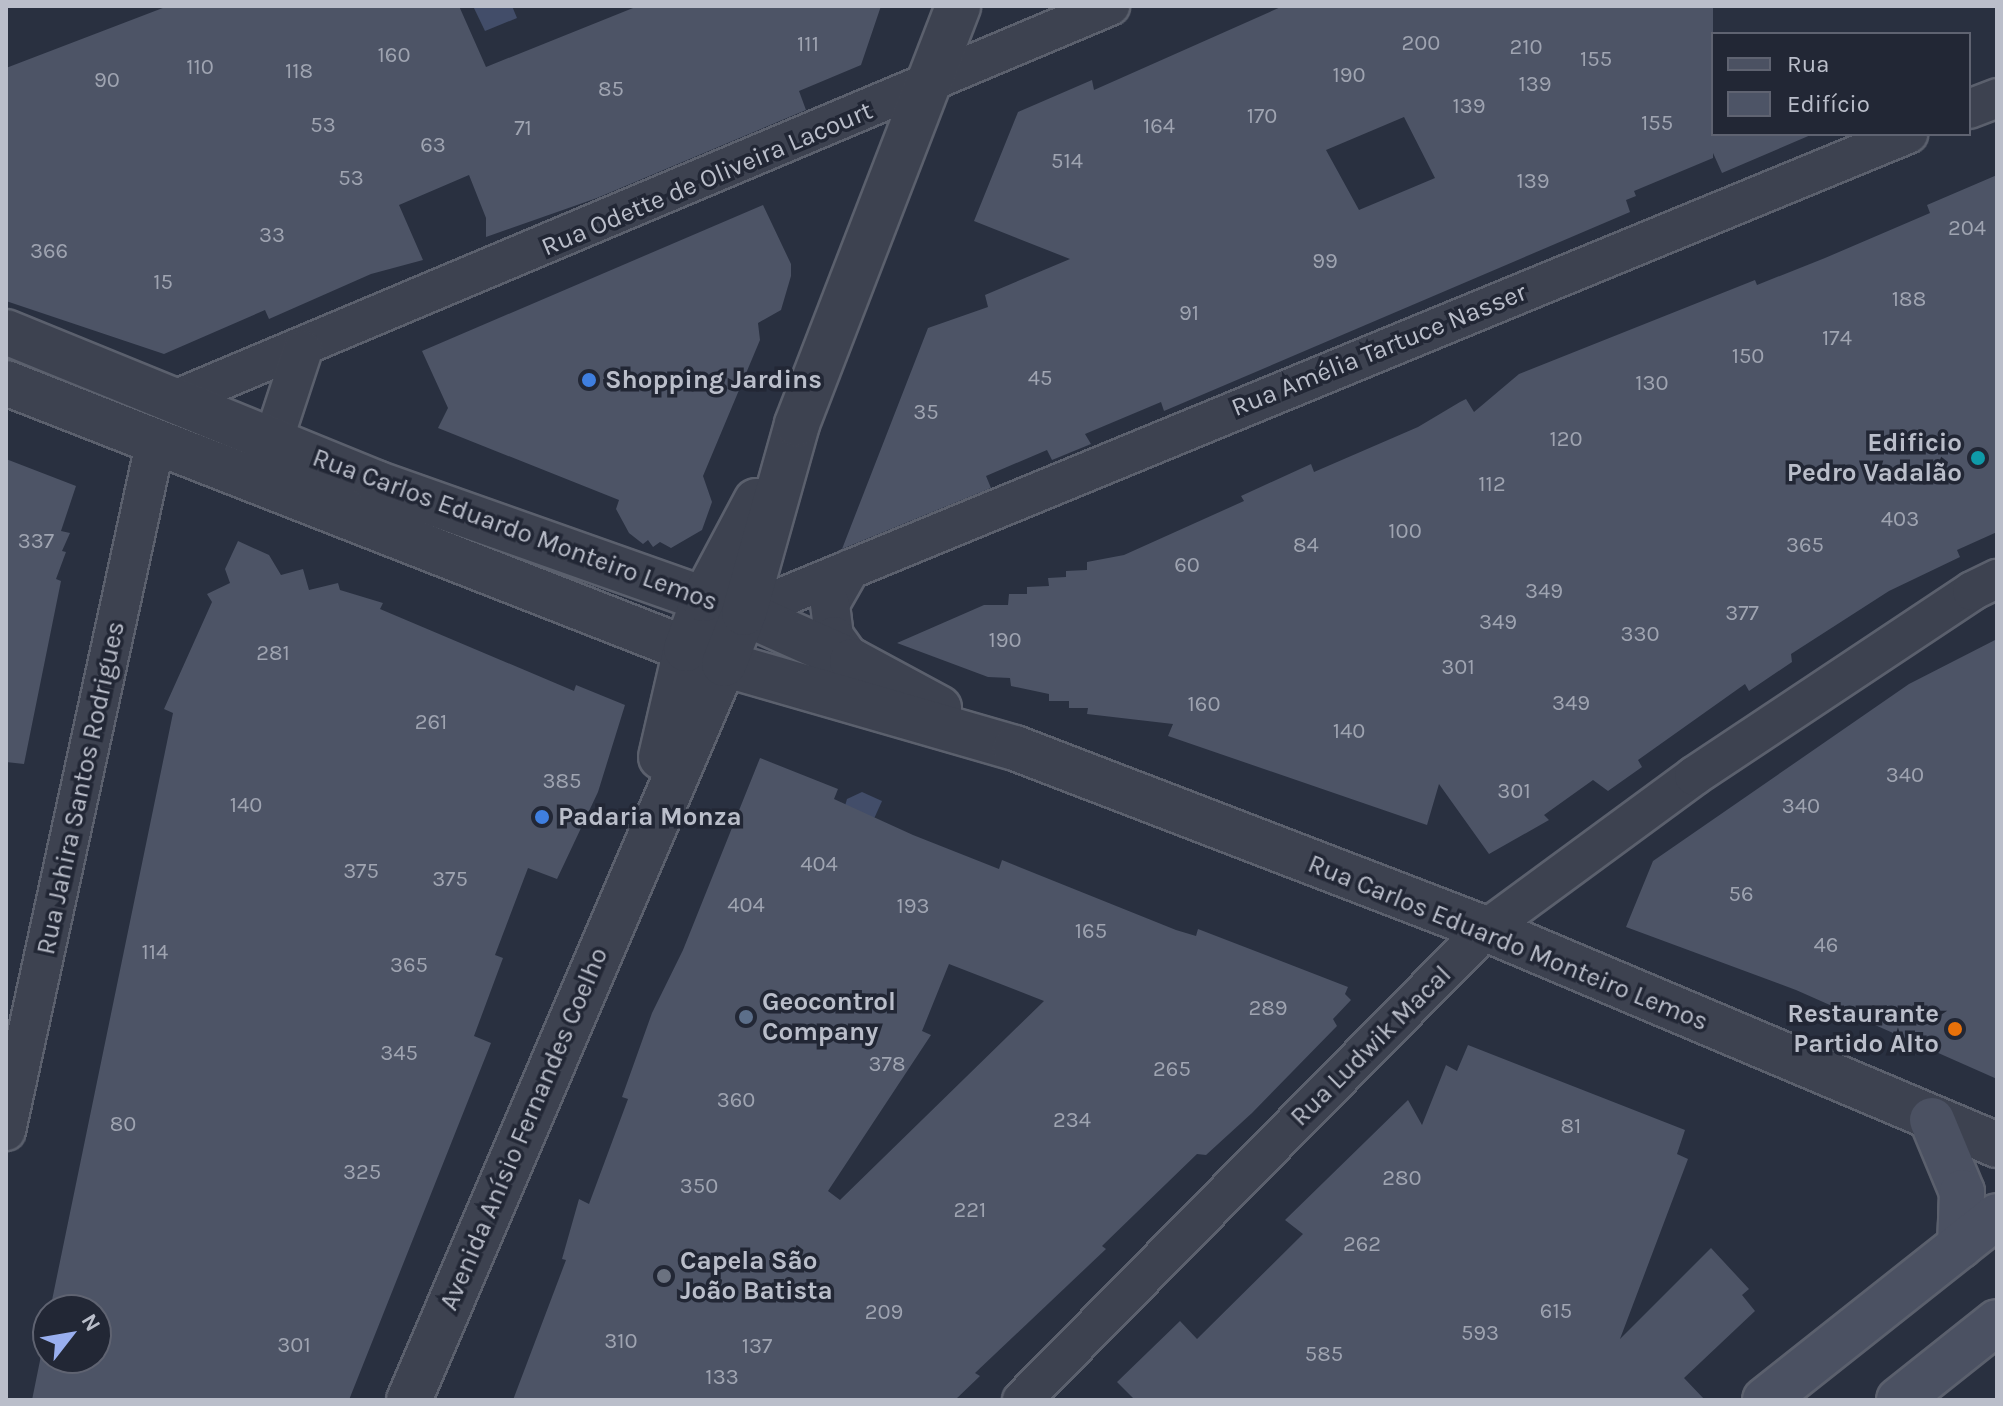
<!DOCTYPE html>
<html>
<head>
<meta charset="utf-8">
<style>
	body { margin:0 }
	#map { position:relative; width:2003px; height:1406px; overflow:hidden; background:#293040; font-family:Karla,sans-serif }
	div>[style] { position:absolute }
	.water>* { inset:0; background:#424d69 }
	.building>* { inset:0; background:#4d5466 }
	.roads { filter:drop-shadow(2px 0 #5b606d) drop-shadow(-2px 0 #5b606d) drop-shadow(0 2px #5b606d) drop-shadow(0 -2px #5b606d) }
	.minor>* { height:38px; margin:-19px; padding:0 19px; transform-origin:19px; border-radius:19px; background:#3d4250 }
	.tertiary>* { height:44px; margin:-22px; padding:0 22px; transform-origin:22px; border-radius:22px; background:#3d4250 }
	.secondary>* { height:44px; margin:-22px; padding:0 22px; transform-origin:22px; border-radius:22px; background:#4b5162 }
	.dots>* { width:22px; height:22px; translate:-50% -50%; box-sizing:border-box; border:4px solid #222735; border-radius:50% }
	span { translate:-50% -50%; white-space:nowrap; text-align:center; line-height:1.15; -webkit-text-stroke:7px #222735; paint-order:stroke }
	.number-label { font-size:22px; color:#9fa4b1 }
	.number-label span { -webkit-text-stroke-width:0 }
	.street-label { font-size:26px; color:#babeca }
	.poi-label { font-size:26px; color:#babeca; font-weight:700 }
	.left { translate:0 -50%; text-align:left }
	.right { translate:-100% -50%; text-align:right }
	.frame { position:absolute; inset:0; border:8px solid #babeca; pointer-events:none }
	.legend { position:absolute; left:1711px; top:32px; width:260px; height:104px; box-sizing:border-box; background:#222735; border:2px solid #5f6371; margin:0; padding:10px 14px; list-style:none; font-size:24px; color:#babeca }
	.legend li { display:flex; align-items:center; gap:16px; height:40px }
	.legend b { width:40px; border:2px solid #5f6371 }
	.north { position:absolute; left:32px; top:1294px; width:80px; height:80px; box-sizing:border-box; background:#222735; border:2px solid #5f6371; border-radius:50%; rotate:59deg; font-size:22px; font-weight:700; line-height:32px; text-align:center; color:#babeca }
	.north::after { content:''; display:block; margin:auto; width:28px; height:36px; background:#99afef; clip-path:polygon(50% 0,100% 100%,50% 72%,0 100%) }
</style>
</head>
<body>
<div id="map">
	<div class="water">
		<i style="clip-path:polygon(473px 6px,512px 6px,517px 18px,485px 31px)"></i>
		<i style="clip-path:polygon(862px 792px,882px 801px,853px 865px,842px 816px,847px 799px)"></i>
	</div>
	<div class="building">
		<i style="clip-path:polygon(168px 6px,459px 6px,486px 67px,638px 6px,881px 6px,861px 65px,799px 91px,806px 110px,597px 198px,486px 237px,486px 218px,469px 175px,399px 205px,423px 260px,371px 274px,269px 319px,265px 310px,164px 354px,6px 301px,6px 68px)"></i>
		<i style="clip-path:polygon(evenodd,1283px 6px,1713px 6px,1713px 134px,1813px 134px,1722px 173px,1713px 153px,1713px 158px,1634px 191px,1636px 196px,1626px 200px,1630px 212px,1164px 411px,1161px 402px,1085px 434px,1091px 444px,1052px 460px,1047px 450px,986px 476px,991px 488px,842px 549px,928px 328px,988px 307px,985px 295px,1070px 259px,974px 221px,1018px 112px,1092px 80px,1094px 90px,1283px 6px,1404px 117px,1435px 178px,1359px 210px,1326px 150px,1404px 117px)"></i>
		<i style="clip-path:polygon(1997px 175px,1997px 532px,1957px 550px,1960px 557px,1889px 591px,1791px 654px,1792px 662px,1749px 691px,1745px 684px,1638px 760px,1642px 767px,1608px 791px,1593px 780px,1544px 815px,1549px 820px,1489px 854px,1439px 784px,1427px 825px,1168px 736px,1173px 724px,1087px 714px,1088px 708px,1069px 708px,1069px 701px,1049px 701px,1049px 694px,1011px 686px,1010px 678px,988px 677px,897px 643px,984px 605px,1008px 605px,1009px 594px,1027px 594px,1027px 587px,1049px 586px,1048px 578px,1066px 577px,1066px 571px,1087px 570px,1087px 562px,1124px 555px,1244px 501px,1241px 496px,1311px 464px,1314px 472px,1418px 427px,1460px 402px,1466px 399px,1474px 412px,1519px 374px,1755px 280px,1757px 285px,1825px 258px,1930px 213px,1927px 205px)"></i>
		<i style="clip-path:polygon(763px 205px,791px 264px,791px 276px,781px 310px,758px 323px,760px 340px,703px 476px,712px 502px,702px 530px,671px 548px,660px 542px,653px 547px,648px 540px,643px 544px,629px 533px,616px 509px,619px 500px,438px 428px,448px 408px,422px 351px)"></i>
		<i style="clip-path:polygon(6px 459px,76px 486px,61px 531px,70px 533px,62px 551px,66px 552px,56px 579px,61px 581px,24px 764px,6px 762px)"></i>
		<i style="clip-path:polygon(238px 541px,269px 555px,281px 575px,303px 569px,309px 590px,338px 583px,340px 590px,383px 603px,380px 609px,574px 691px,576px 685px,625px 705px,598px 792px,557px 879px,528px 868px,495px 955px,503px 958px,474px 1036px,491px 1043px,349px 1400px,32px 1400px,48px 1321px,48px 1358px,96px 1358px,96px 1310px,50px 1310px,173px 713px,164px 709px,212px 602px,207px 594px,230px 583px,225px 569px)"></i>
		<i style="clip-path:polygon(1997px 639px,1997px 1079px,1796px 990px,1626px 927px,1653px 861px,1909px 684px)"></i>
		<i style="clip-path:polygon(evenodd,760px 758px,838px 789px,834px 799px,913px 835px,999px 869px,1002px 860px,1176px 930px,1196px 936px,1198px 929px,1348px 987px,1345px 994px,1351px 1000px,1333px 1019px,1337px 1026px,1252px 1113px,1206px 1155px,1197px 1154px,1136px 1213px,1102px 1246px,1106px 1249px,975px 1373px,980px 1376px,955px 1400px,513px 1400px,566px 1260px,562px 1259px,579px 1199px,589px 1204px,628px 1099px,622px 1097px,652px 1013px,683px 950px,760px 758px,949px 964px,1044px 1001px,840px 1200px,828px 1191px,931px 1035px,922px 1031px,949px 964px)"></i>
		<i style="clip-path:polygon(1468px 1045px,1685px 1130px,1677px 1154px,1688px 1159px,1620px 1339px,1711px 1248px,1749px 1289px,1742px 1295px,1755px 1311px,1684px 1378px,1705px 1400px,1135px 1400px,1117px 1382px,1180px 1321px,1197px 1339px,1303px 1234px,1285px 1220px,1408px 1100px,1422px 1125px,1446px 1065px,1457px 1071px)"></i>
	</div>
	<div class="roads">
		<div class="minor">
			<i style="left:1969px;top:109px;width:30px;rotate:-21deg"></i>
			<i style="left:172px;top:401px;width:1018px;rotate:-22.84deg"></i>
			<i style="left:273px;top:441px;width:96px;rotate:-71.8deg"></i>
			<i style="left:850px;top:569px;width:40px;rotate:119.7deg"></i>
			<i style="left:830px;top:604px;width:32px;rotate:83deg"></i>
			<i style="left:834px;top:636px;width:31px;rotate:54deg"></i>
			<i style="left:744px;top:613px;width:1259px;rotate:-22.37deg"></i>
			<i style="left:6px;top:1131px;width:703px;rotate:-77.76deg"></i>
			<i style="left:1022px;top:1400px;width:661px;rotate:-45.43deg"></i>
			<i style="left:1486px;top:929px;width:258px;rotate:-36.3deg"></i>
			<i style="left:1694px;top:776px;width:334px;rotate:-33.6deg"></i>
			<i style="left:1972px;top:591px;width:28px;rotate:-26deg"></i>
		</div>
		<div class="tertiary">
			<i style="left:6px;top:332px;width:400px;rotate:22.2deg"></i>
			<i style="left:376px;top:483px;width:390px;rotate:19.5deg"></i>
			<i style="left:744px;top:613px;width:118px;rotate:24deg"></i>
			<i style="left:852px;top:661px;width:99px;rotate:28.4deg"></i>
			<i style="left:6px;top:383px;width:771px;rotate:21.37deg"></i>
			<i style="left:724px;top:664px;width:303px;rotate:16.1deg"></i>
			<i style="left:1015px;top:748px;width:505px;rotate:21.02deg"></i>
			<i style="left:1486px;top:929px;width:555px;rotate:22.91deg"></i>
			<i style="left:661px;top:757px;width:111px;rotate:-77deg"></i>
			<i style="left:686px;top:649px;width:53px;rotate:-70.2deg"></i>
			<i style="left:704px;top:599px;width:111px;rotate:-62deg"></i>
			<i style="left:409px;top:1400px;width:801px;rotate:-66.83deg"></i>
			<i style="left:724px;top:664px;width:55px;rotate:-68.6deg"></i>
			<i style="left:744px;top:613px;width:196px;rotate:-74.3deg"></i>
			<i style="left:797px;top:424px;width:448px;rotate:-68.9deg"></i>
		</div>
		<div class="secondary">
			<i style="left:1932px;top:1120px;width:78px;rotate:67.4deg"></i>
			<i style="left:1962px;top:1192px;width:54px;rotate:92.1deg"></i>
			<i style="left:1765px;top:1400px;width:296px;rotate:-38.4deg"></i>
			<i style="left:1899px;top:1400px;width:125px;rotate:-38.5deg"></i>
		</div>
	</div>
	<div class="dots">
		<i style="left:589px;top:380px;background:#3f7fe0"></i>
		<i style="left:1978px;top:458px;background:#0f9aa8"></i>
		<i style="left:542px;top:817px;background:#3f7fe0"></i>
		<i style="left:746px;top:1017px;background:#5c6f8a"></i>
		<i style="left:1955px;top:1029px;background:#e8710a"></i>
		<i style="left:664px;top:1276px;background:#6b7280"></i>
	</div>
	<div class="number-label">
		<span style="left:1421px;top:44px">200</span>
		<span style="left:808px;top:45px">111</span>
		<span style="left:1526px;top:48px">210</span>
		<span style="left:394px;top:56px">160</span>
		<span style="left:1596px;top:60px">155</span>
		<span style="left:200px;top:68px">110</span>
		<span style="left:299px;top:72px">118</span>
		<span style="left:1349px;top:76px">190</span>
		<span style="left:107px;top:81px">90</span>
		<span style="left:1535px;top:85px">139</span>
		<span style="left:611px;top:90px">85</span>
		<span style="left:1469px;top:107px">139</span>
		<span style="left:1262px;top:117px">170</span>
		<span style="left:1657px;top:124px">155</span>
		<span style="left:323px;top:126px">53</span>
		<span style="left:1159px;top:127px">164</span>
		<span style="left:523px;top:129px">71</span>
		<span style="left:433px;top:146px">63</span>
		<span style="left:1067px;top:162px">514</span>
		<span style="left:351px;top:179px">53</span>
		<span style="left:1533px;top:182px">139</span>
		<span style="left:1967px;top:229px">204</span>
		<span style="left:272px;top:236px">33</span>
		<span style="left:49px;top:252px">366</span>
		<span style="left:1325px;top:262px">99</span>
		<span style="left:163px;top:283px">15</span>
		<span style="left:1909px;top:300px">188</span>
		<span style="left:1189px;top:314px">91</span>
		<span style="left:1837px;top:339px">174</span>
		<span style="left:1748px;top:357px">150</span>
		<span style="left:1040px;top:379px">45</span>
		<span style="left:1652px;top:384px">130</span>
		<span style="left:926px;top:413px">35</span>
		<span style="left:1566px;top:440px">120</span>
		<span style="left:1492px;top:485px">112</span>
		<span style="left:1900px;top:520px">403</span>
		<span style="left:1405px;top:532px">100</span>
		<span style="left:36px;top:542px">337</span>
		<span style="left:1306px;top:546px">84</span>
		<span style="left:1805px;top:546px">365</span>
		<span style="left:1187px;top:566px">60</span>
		<span style="left:1544px;top:592px">349</span>
		<span style="left:1742px;top:614px">377</span>
		<span style="left:1498px;top:623px">349</span>
		<span style="left:1640px;top:635px">330</span>
		<span style="left:1005px;top:641px">190</span>
		<span style="left:273px;top:654px">281</span>
		<span style="left:1458px;top:668px">301</span>
		<span style="left:1571px;top:704px">349</span>
		<span style="left:1204px;top:705px">160</span>
		<span style="left:431px;top:723px">261</span>
		<span style="left:1349px;top:732px">140</span>
		<span style="left:1905px;top:776px">340</span>
		<span style="left:562px;top:782px">385</span>
		<span style="left:1514px;top:792px">301</span>
		<span style="left:246px;top:806px">140</span>
		<span style="left:1801px;top:807px">340</span>
		<span style="left:819px;top:865px">404</span>
		<span style="left:361px;top:872px">375</span>
		<span style="left:450px;top:880px">375</span>
		<span style="left:1741px;top:895px">56</span>
		<span style="left:746px;top:906px">404</span>
		<span style="left:913px;top:907px">193</span>
		<span style="left:1091px;top:932px">165</span>
		<span style="left:1826px;top:946px">46</span>
		<span style="left:155px;top:953px">114</span>
		<span style="left:409px;top:966px">365</span>
		<span style="left:1268px;top:1009px">289</span>
		<span style="left:399px;top:1054px">345</span>
		<span style="left:887px;top:1065px">378</span>
		<span style="left:1172px;top:1070px">265</span>
		<span style="left:736px;top:1101px">360</span>
		<span style="left:1072px;top:1121px">234</span>
		<span style="left:123px;top:1125px">80</span>
		<span style="left:1571px;top:1127px">81</span>
		<span style="left:362px;top:1173px">325</span>
		<span style="left:1402px;top:1179px">280</span>
		<span style="left:699px;top:1187px">350</span>
		<span style="left:970px;top:1211px">221</span>
		<span style="left:1362px;top:1245px">262</span>
		<span style="left:1556px;top:1312px">615</span>
		<span style="left:884px;top:1313px">209</span>
		<span style="left:1480px;top:1334px">593</span>
		<span style="left:621px;top:1342px">310</span>
		<span style="left:294px;top:1346px">301</span>
		<span style="left:757px;top:1347px">137</span>
		<span style="left:1324px;top:1355px">585</span>
		<span style="left:722px;top:1378px">133</span>
	</div>
	<div class="street-label">
		<span style="left:707px;top:179px;rotate:-23deg">Rua Odette de Oliveira Lacourt</span>
		<span style="left:1379px;top:350px;rotate:-22deg">Rua Amélia Tartuce Nasser</span>
		<span style="left:515px;top:530px;rotate:20deg">Rua Carlos Eduardo Monteiro Lemos</span>
		<span style="left:81px;top:788px;rotate:-78deg">Rua Jahira Santos Rodrigues</span>
		<span style="left:1508px;top:943px;rotate:22deg">Rua Carlos Eduardo Monteiro Lemos</span>
		<span style="left:1371px;top:1046px;rotate:-45deg">Rua Ludwik Macal</span>
		<span style="left:524px;top:1129px;rotate:-67deg">Avenida Anísio Fernandes Coelho</span>
	</div>
	<div class="poi-label">
		<span class="left" style="left:605px;top:380px">Shopping Jardins</span>
		<span class="right" style="left:1962px;top:458px">Edificio<br>Pedro Vadalão</span>
		<span class="left" style="left:558px;top:817px">Padaria Monza</span>
		<span class="left" style="left:762px;top:1017px">Geocontrol<br>Company</span>
		<span class="right" style="left:1939px;top:1029px">Restaurante<br>Partido Alto</span>
		<span class="left" style="left:680px;top:1276px">Capela São<br>João Batista</span>
	</div>
	<div class="frame"></div>
	<ul class="legend">
	<li><b style="height:10px;background:#4b5162"></b>Rua</li>
	<li><b style="height:22px;background:#4d5466"></b>Edifício</li>
	</ul>
	<div class="north">N</div>
</div>
</body>
</html>
